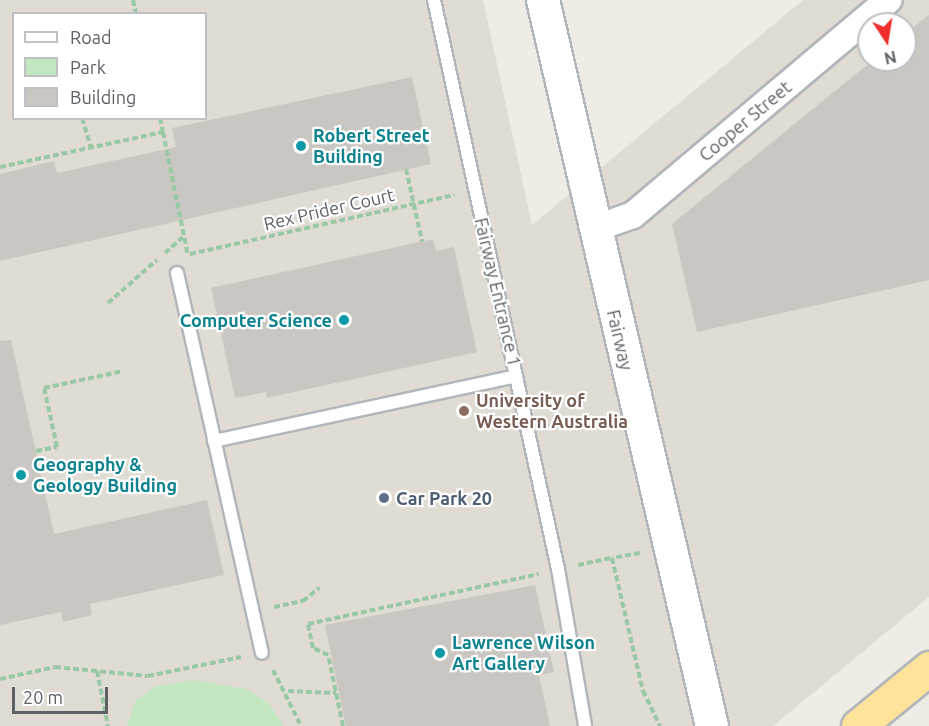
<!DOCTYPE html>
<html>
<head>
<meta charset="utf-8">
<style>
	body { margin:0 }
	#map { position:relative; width:929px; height:726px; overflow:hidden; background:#efece5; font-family:Ubuntu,sans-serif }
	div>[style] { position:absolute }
	.education>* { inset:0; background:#e0dbd3 }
	.green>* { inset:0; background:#c3e8c1 }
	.building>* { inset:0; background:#cac7c2 }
	.path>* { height:4px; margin-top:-2px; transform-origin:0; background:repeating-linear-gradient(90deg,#99c9a4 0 6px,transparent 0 9px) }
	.roads { filter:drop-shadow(2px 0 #b2b6ba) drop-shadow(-2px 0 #b2b6ba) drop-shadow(0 2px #b2b6ba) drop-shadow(0 -2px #b2b6ba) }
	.service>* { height:12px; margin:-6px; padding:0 6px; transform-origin:6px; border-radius:6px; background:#fff }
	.minor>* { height:26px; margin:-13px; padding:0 13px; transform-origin:13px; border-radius:13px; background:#fff }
	.tertiary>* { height:32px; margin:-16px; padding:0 16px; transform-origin:16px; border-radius:16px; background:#fff }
	.trunk>* { height:33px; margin:-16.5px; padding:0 16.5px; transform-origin:16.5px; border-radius:16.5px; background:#ffe39b }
	.path-bridge>* { height:4px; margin-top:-2px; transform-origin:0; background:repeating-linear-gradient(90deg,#99c9a4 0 6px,transparent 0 9px) }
	.dots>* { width:16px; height:16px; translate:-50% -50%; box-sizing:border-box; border:3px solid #fff; border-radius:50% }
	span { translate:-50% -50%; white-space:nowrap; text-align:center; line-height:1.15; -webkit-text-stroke:4.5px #fff; paint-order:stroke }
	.street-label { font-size:18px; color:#5d6166 }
	.culture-label { font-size:18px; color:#0d838f; font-weight:700 }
	.left { translate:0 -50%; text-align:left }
	.right { translate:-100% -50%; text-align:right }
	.education-label { font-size:18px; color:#785e54; font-weight:700 }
	.service-label { font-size:18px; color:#4e5e75; font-weight:700 }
	.legend { position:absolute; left:12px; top:12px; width:195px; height:108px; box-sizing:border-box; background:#fff; border:2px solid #bec0c2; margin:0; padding:8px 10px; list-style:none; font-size:18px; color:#5d6166 }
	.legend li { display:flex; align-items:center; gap:12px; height:30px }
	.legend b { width:30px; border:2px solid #bec0c2 }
	.north { position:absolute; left:857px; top:12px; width:60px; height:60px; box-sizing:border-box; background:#fff; border:2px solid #bec0c2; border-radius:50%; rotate:168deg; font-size:16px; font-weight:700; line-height:24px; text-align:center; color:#5d6166 }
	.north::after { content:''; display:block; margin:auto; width:21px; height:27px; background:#ee2f2c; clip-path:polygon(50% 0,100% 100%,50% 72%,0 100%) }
	.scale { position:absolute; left:12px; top:687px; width:96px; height:27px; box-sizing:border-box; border:3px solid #5d6166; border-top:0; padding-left:8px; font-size:18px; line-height:21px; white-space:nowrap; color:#5d6166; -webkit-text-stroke:4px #fff; paint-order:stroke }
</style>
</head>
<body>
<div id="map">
	<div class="education">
		<i style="clip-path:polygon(evenodd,0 0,483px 0,532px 225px,803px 0,929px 0,929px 597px,773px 726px,0 726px,0 0,14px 14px,206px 14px,206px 118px,14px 118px,14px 14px,0 0,869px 24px,905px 24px,905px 60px,869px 60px,869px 24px)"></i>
	</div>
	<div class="green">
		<i style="clip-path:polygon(193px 680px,246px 689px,268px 703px,284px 726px,127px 726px,136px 700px,157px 686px)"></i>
	</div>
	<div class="building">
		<i style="clip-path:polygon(929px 15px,929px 280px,697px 332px,672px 224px,873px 60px,905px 60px,905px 34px)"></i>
		<i style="clip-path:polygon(412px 77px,431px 164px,0 261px,0 174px,54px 161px,57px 173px,176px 147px,172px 128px)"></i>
		<i style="clip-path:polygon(433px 239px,436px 251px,454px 247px,477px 352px,267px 398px,266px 392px,235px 398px,211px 288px)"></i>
		<i style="clip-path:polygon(11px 340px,54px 534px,207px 500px,224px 575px,90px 604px,92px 615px,63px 622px,61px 612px,0 625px,0 341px)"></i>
		<i style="clip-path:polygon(535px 585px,554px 672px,539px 675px,550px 726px,346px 726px,325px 625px)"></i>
	</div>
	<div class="path">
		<i style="left:133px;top:0;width:14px;rotate:78deg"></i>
		<i style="left:82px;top:118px;width:30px;rotate:73deg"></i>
		<i style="left:160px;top:118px;width:14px;rotate:78deg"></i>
		<i style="left:0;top:167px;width:167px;rotate:-12.1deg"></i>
		<i style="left:163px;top:132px;width:126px;rotate:78.6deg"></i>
		<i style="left:165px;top:253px;width:25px;rotate:-42deg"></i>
		<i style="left:190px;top:254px;width:271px;rotate:-12.6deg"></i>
		<i style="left:108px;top:303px;width:65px;rotate:-41.3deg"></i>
		<i style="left:36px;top:451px;width:21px;rotate:-11deg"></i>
		<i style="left:57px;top:447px;width:60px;rotate:-102.4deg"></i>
		<i style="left:44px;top:388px;width:81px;rotate:-12.1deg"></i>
		<i style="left:640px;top:553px;width:28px;rotate:170deg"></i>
		<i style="left:612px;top:558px;width:137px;rotate:76.9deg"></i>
		<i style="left:643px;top:691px;width:39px;rotate:64deg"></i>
		<i style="left:578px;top:565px;width:35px;rotate:-12deg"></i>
		<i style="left:274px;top:607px;width:30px;rotate:-12deg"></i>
		<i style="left:303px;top:601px;width:21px;rotate:-39deg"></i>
		<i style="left:273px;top:670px;width:63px;rotate:63.4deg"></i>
		<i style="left:97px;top:671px;width:56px;rotate:78.7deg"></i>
		<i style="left:0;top:679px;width:56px;rotate:-12.3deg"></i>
		<i style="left:55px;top:667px;width:93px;rotate:5.5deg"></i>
		<i style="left:148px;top:676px;width:95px;rotate:-11.5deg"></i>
		<i style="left:288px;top:691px;width:48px;rotate:2.4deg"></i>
		<i style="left:343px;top:726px;width:73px;rotate:-101.9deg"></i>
		<i style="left:328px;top:655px;width:17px;rotate:-155deg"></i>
		<i style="left:313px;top:648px;width:25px;rotate:-102deg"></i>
		<i style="left:308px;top:624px;width:236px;rotate:-12.2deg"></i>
	</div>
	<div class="roads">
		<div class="service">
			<i style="left:434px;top:0;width:582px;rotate:77.71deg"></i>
			<i style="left:558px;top:569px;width:159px;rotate:80.2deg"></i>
			<i style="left:177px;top:273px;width:389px;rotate:77.4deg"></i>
			<i style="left:214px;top:441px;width:309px;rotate:-12.1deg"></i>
		</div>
		<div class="minor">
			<i style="left:594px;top:229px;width:41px;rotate:-19.7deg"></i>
			<i style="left:633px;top:215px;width:334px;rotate:-40.1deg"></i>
		</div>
		<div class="tertiary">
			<i style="left:543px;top:0;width:745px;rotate:76.9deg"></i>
		</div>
		<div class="trunk">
			<i style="left:858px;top:726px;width:92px;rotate:-39.2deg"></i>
		</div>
	</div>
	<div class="path-bridge">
		<i style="left:406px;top:169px;width:74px;rotate:77.5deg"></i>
	</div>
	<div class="dots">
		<i style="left:301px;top:146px;background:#0f9aa8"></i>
		<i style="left:344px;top:320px;background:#0f9aa8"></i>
		<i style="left:464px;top:411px;background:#8d6e63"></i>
		<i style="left:21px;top:475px;background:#0f9aa8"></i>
		<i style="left:384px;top:498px;background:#5c6f8a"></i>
		<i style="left:440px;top:653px;background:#0f9aa8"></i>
	</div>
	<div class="street-label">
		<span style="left:745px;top:121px;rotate:-40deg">Cooper Street</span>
		<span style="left:329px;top:209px;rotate:-13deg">Rex Prider Court</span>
		<span style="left:498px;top:292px;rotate:77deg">Fairway Entrance 1</span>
		<span style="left:620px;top:340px;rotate:77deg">Fairway</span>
	</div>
	<div class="culture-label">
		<span class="left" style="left:313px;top:146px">Robert Street<br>Building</span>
		<span class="right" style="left:332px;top:320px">Computer Science</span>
		<span class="left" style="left:33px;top:475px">Geography &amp;<br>Geology Building</span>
		<span class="left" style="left:452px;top:653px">Lawrence Wilson<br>Art Gallery</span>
	</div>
	<div class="education-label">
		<span class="left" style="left:476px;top:411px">University of<br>Western Australia</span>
	</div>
	<div class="service-label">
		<span class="left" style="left:396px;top:498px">Car Park 20</span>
	</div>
	<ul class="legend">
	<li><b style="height:8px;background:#fff"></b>Road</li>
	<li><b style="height:16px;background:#c3e8c1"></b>Park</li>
	<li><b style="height:16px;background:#cac7c2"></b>Building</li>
	</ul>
	<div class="north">N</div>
	<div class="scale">20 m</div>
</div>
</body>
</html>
